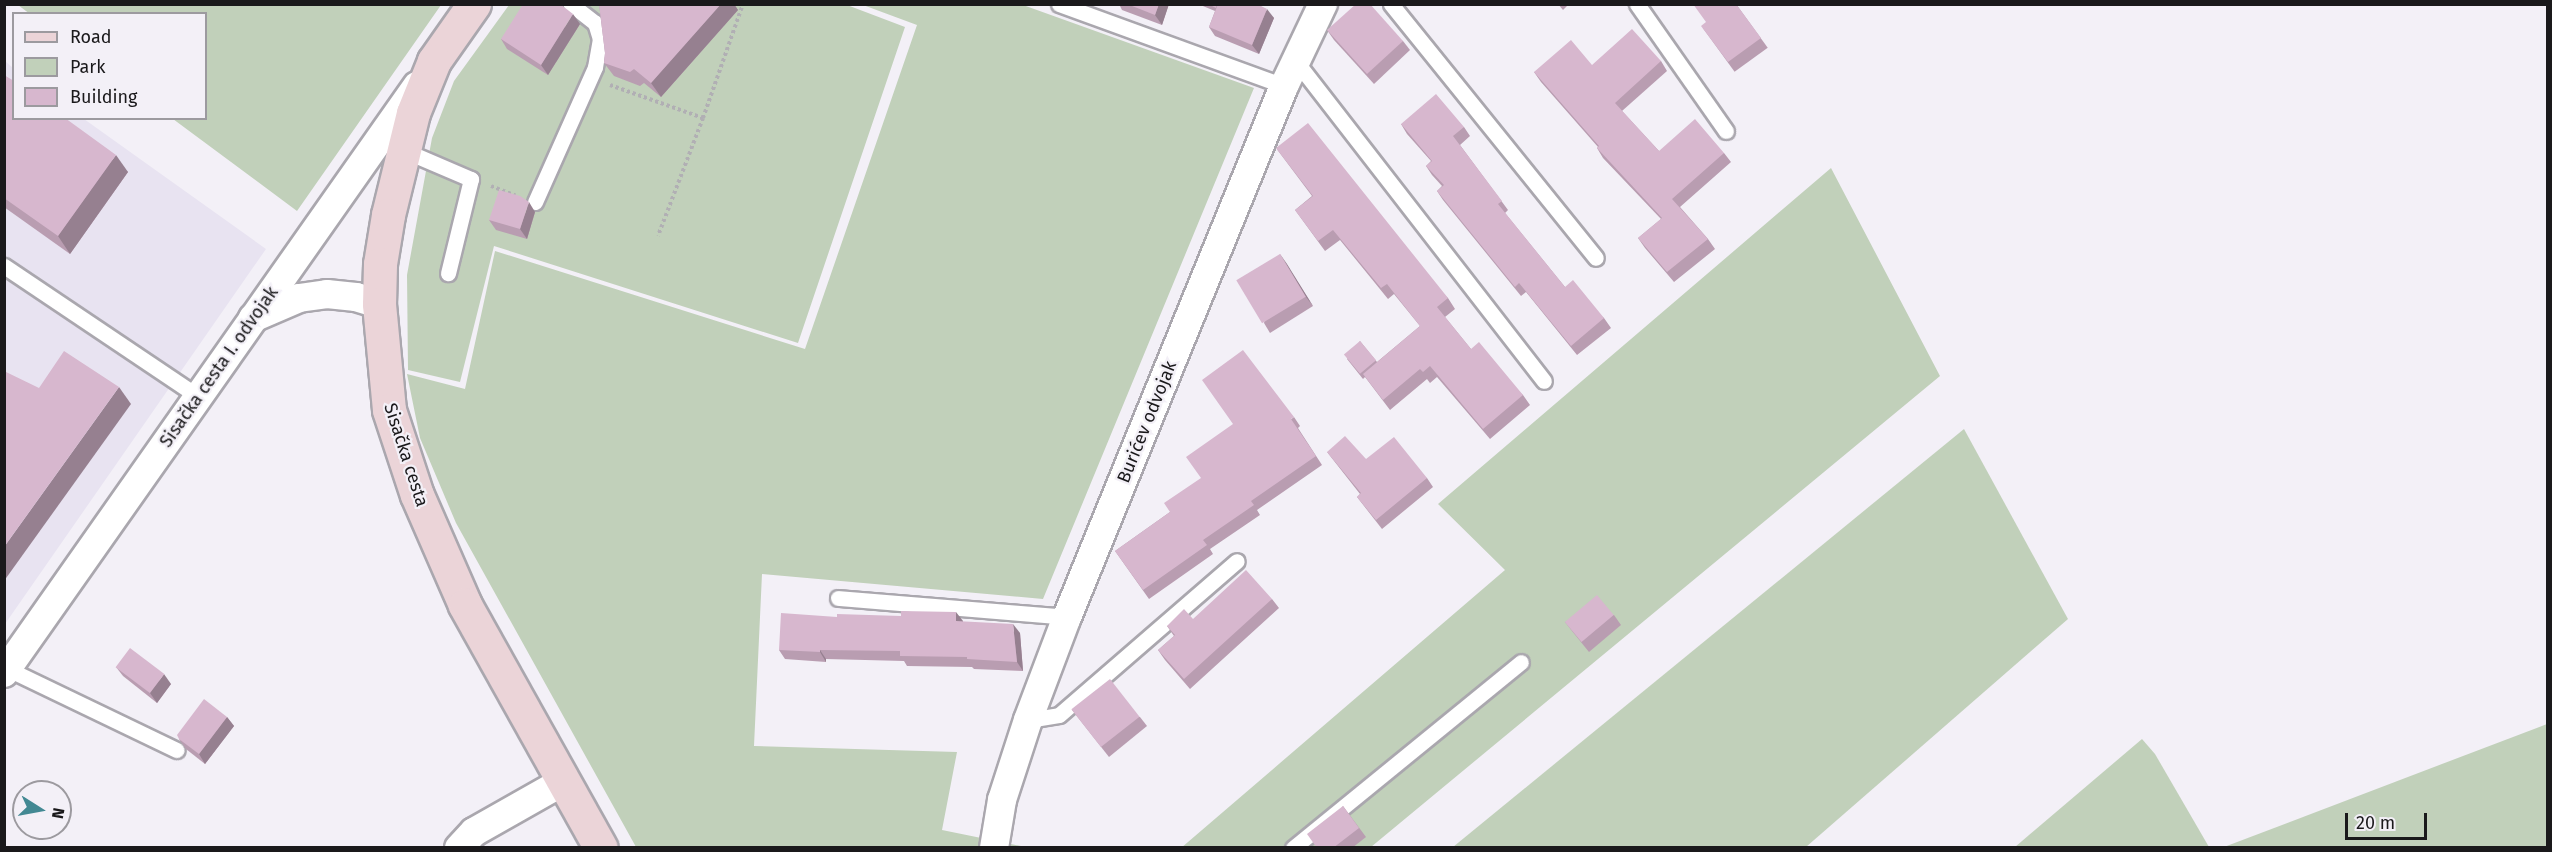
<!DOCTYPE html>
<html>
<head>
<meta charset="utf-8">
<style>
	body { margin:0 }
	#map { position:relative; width:2552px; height:852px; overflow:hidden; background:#f3f0f7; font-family:"Fira Sans",sans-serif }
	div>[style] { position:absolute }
	.built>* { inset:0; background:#e8e3f1 }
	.green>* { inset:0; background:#c1d0ba }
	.path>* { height:4px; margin-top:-2px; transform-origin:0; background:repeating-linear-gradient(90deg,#b1afb4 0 3px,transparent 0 6px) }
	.roads { filter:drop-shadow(2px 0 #aaa7ae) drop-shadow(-2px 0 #aaa7ae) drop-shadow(0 2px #aaa7ae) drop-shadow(0 -2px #aaa7ae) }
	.lane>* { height:15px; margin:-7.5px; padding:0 7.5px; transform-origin:7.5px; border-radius:7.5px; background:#fff }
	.street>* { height:28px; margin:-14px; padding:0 14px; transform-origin:14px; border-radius:14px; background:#fff }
	.secondary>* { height:33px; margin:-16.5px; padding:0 16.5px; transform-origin:16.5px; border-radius:16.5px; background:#ebd4d8 }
	.wall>* { inset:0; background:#b99db1; transform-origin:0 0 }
	.shaded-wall>* { inset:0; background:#968090 }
	.building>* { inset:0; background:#d7b7ce; transform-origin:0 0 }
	span { translate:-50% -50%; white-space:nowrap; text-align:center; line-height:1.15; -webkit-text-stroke:4.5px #f3f0f7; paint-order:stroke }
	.street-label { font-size:18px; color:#1a191b }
	.frame { position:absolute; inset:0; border:6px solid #1a191b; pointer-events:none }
	.legend { position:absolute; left:12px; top:12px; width:195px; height:108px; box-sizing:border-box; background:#f3f0f7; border:2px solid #9c9a9f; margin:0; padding:8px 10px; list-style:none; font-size:18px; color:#1a191b }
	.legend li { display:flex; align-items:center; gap:12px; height:30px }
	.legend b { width:30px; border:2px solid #9c9a9f }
	.north { position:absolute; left:12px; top:780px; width:60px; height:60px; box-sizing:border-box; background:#f3f0f7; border:2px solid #9c9a9f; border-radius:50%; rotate:101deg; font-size:16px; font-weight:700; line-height:24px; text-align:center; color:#1a191b }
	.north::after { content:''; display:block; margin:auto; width:21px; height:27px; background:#438993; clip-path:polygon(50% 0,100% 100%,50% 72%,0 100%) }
	.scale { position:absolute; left:2345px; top:813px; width:82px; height:27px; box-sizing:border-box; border:3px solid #1a191b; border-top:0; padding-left:8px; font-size:18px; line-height:21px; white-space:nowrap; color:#1a191b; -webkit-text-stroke:4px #f3f0f7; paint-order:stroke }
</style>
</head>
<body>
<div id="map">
	<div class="built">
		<i style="clip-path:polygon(5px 61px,13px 68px,14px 118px,84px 119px,266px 249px,5px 624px)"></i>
	</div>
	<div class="green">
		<i style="clip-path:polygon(18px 5px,441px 5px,297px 211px,173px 119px,206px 118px,206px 14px,30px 14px)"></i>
		<i style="clip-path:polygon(509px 5px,847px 5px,905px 27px,798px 343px,494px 246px,460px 382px,408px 370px,407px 275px,432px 138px,454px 81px)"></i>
		<i style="clip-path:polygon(863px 5px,1023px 5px,1254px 88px,1043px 599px,762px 574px,754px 746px,957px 752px,942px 830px,1026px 847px,636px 847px,456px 523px,420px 438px,407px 374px,465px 389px,495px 251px,805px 349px,917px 25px)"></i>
		<i style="clip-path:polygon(1831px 168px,1940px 376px,1371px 847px,1181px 848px,1505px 570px,1438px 504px)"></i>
		<i style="clip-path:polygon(1964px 429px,2068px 619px,1806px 847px,1453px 847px)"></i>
		<i style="clip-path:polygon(2547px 724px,2547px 847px,2224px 847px)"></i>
		<i style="clip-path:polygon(2142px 739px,2155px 754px,2209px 847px,2015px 847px)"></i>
	</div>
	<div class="path">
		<i style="left:610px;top:85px;width:99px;rotate:19.5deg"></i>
		<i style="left:703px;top:118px;width:126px;rotate:110.9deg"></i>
		<i style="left:703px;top:118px;width:121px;rotate:-70.7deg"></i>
		<i style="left:491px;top:186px;width:26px;rotate:21deg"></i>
	</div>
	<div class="roads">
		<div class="lane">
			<i style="left:1059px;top:4px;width:239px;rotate:20deg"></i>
			<i style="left:1391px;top:4px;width:326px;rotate:51.1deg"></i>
			<i style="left:1637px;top:4px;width:155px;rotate:55deg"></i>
			<i style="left:1295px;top:60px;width:406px;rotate:52.2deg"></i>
			<i style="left:403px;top:150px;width:74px;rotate:23.1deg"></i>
			<i style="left:471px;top:179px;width:97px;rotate:103.7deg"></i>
			<i style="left:535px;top:202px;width:148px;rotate:-66deg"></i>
			<i style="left:595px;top:67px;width:28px;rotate:-80deg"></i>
			<i style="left:600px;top:39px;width:17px;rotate:-107deg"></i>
			<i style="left:595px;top:23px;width:31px;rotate:-142deg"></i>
			<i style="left:4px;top:266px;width:235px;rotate:33.9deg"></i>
			<i style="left:838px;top:598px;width:230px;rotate:4.7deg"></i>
			<i style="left:8px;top:669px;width:187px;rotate:25.7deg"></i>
			<i style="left:1028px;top:720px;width:31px;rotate:-9deg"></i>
			<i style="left:1059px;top:715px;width:235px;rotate:-40.9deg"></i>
			<i style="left:1293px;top:848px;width:294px;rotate:-39.2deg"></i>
		</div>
		<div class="street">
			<i style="left:253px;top:318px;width:50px;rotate:-23.5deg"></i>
			<i style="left:299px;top:298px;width:28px;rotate:-8deg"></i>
			<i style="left:327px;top:294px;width:29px;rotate:6deg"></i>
			<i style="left:356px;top:297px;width:24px;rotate:17deg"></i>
			<i style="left:4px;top:673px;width:718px;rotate:-54.87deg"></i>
			<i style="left:459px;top:848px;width:22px;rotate:-47deg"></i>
			<i style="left:474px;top:832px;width:103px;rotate:-29.5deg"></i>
			<i style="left:994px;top:848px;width:49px;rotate:-80.5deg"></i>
			<i style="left:1002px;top:800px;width:84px;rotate:-72deg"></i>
			<i style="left:1028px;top:720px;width:110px;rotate:-69.3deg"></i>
			<i style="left:1067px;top:617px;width:574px;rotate:-67.77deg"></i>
			<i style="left:1284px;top:86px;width:91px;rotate:-64.6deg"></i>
		</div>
		<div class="secondary">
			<i style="left:474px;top:4px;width:70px;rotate:125.1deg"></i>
			<i style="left:434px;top:61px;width:56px;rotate:112deg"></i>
			<i style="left:413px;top:113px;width:105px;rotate:103.8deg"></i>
			<i style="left:388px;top:215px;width:50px;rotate:99.3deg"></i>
			<i style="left:380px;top:264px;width:40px;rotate:91.4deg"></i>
			<i style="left:379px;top:304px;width:106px;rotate:84.6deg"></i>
			<i style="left:389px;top:410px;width:89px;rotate:71.8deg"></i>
			<i style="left:417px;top:495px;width:120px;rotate:66.4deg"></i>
			<i style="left:465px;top:605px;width:278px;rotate:60.8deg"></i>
		</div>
	</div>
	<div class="wall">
		<i style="clip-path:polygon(599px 4px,734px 4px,738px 10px,661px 97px,644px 83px,640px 86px,614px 76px,604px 63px,605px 53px)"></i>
		<i style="clip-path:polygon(1119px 4px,1169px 4px,1162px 25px,1122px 10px)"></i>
		<i style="clip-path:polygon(1198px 4px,1258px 4px,1274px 18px,1259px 54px,1215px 36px,1209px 27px,1215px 11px)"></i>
		<i style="clip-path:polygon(1558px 4px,1569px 4px,1563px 10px)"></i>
		<i style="left:1736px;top:4px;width:54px;height:41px;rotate:54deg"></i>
		<i style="clip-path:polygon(580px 24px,548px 75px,507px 49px,501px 39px)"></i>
		<i style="clip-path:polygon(1327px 30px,1403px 41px,1410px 50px,1374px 84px,1334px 40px)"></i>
		<i style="clip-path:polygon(1661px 61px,1667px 71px,1622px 111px,1659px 151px,1724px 153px,1731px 162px,1680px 207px,1708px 239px,1715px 249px,1674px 282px,1645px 248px,1638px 238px,1661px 219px,1603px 158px,1597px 148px,1598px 147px,1541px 82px,1534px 72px,1592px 65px)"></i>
		<i style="clip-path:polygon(4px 75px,128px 172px,70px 254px,4px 207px)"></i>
		<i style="clip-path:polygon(1401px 124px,1464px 127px,1470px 136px,1460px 145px,1508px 210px,1505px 213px,1565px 287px,1604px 318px,1611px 328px,1577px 355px,1526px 292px,1521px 296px,1443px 200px,1437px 191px,1442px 186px,1432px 175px,1426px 166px,1431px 161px,1407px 134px)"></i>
		<i style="clip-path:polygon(1276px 148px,1448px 298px,1455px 309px,1445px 317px,1471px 349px,1523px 395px,1530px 405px,1490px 439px,1437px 377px,1430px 383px,1427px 379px,1390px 410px,1365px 377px,1363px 379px,1347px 359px,1360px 341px,1377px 362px,1420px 326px,1394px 294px,1388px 299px,1340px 240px,1325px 251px,1295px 210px,1312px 196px)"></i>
		<i style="clip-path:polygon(535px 212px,527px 239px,496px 230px,489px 220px)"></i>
		<i style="clip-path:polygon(1280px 254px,1313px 306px,1270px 333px,1264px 323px)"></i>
		<i style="clip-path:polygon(1294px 417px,1300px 426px,1298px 428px,1322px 465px,1257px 510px,1260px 515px,1210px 549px,1213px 554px,1149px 599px,1115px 551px,1170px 512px)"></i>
		<i style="clip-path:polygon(1327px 452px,1366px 459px,1427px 478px,1433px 487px,1382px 529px,1357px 497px,1360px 494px)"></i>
		<i style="clip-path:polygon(1272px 599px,1279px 608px,1190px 689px,1165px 660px,1158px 650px,1174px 636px,1167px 626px)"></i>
		<i style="clip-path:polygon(1614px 615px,1621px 625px,1589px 652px,1572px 631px,1565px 622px)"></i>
		<i style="clip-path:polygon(837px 617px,963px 622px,1020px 633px,1023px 671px,974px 669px,972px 667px,907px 666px,904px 661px,826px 659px,826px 662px,785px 659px,779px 650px)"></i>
		<i style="clip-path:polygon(116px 667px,171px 684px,157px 703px,123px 676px)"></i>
		<i style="clip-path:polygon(1072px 710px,1140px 717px,1147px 726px,1109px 757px)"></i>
		<i style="clip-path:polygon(227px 717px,234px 726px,205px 764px,186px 749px,179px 739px)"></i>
		<i style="clip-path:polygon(1343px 806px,1366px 837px,1352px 848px,1317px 848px)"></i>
	</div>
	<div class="shaded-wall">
		<i style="clip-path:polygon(721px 4px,734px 4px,738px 10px,661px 97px,651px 83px)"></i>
		<i style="clip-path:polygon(1159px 4px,1169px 4px,1162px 25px,1155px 15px)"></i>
		<i style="clip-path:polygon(1267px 9px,1274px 18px,1259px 54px,1252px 45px)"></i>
		<i style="clip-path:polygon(573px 14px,580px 24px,548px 75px,541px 65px)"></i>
		<i style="clip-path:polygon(116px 155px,128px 172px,70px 254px,58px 236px)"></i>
		<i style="clip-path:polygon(529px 202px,535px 212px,527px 239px,520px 229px)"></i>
		<i style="clip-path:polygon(1280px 254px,1287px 264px,1313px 306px,1306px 297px)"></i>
		<i style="clip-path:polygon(119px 387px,131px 404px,4px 581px,4px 547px)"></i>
		<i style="clip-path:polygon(956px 612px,963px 621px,963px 631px,956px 621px)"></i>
		<i style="clip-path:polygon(1013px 624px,1020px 633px,1023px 671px,1017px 662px)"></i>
		<i style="clip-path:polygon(820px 650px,826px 659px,826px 662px,820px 652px)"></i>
		<i style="clip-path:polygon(164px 674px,171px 684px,157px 703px,150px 693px)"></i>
		<i style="clip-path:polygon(227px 717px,234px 726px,205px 764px,199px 754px)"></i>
	</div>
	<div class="building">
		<i style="clip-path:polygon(523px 4px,560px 4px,573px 14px,541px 65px,501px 39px)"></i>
		<i style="clip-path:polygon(599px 4px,721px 4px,651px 83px,634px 69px,630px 72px,604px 63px,605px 53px)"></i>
		<i style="clip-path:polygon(1127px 4px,1159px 4px,1155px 15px)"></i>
		<i style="clip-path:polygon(1208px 4px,1217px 4px,1216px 8px)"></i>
		<i style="clip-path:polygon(1218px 4px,1257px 4px,1267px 9px,1252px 45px,1209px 27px)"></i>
		<i style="clip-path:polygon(1356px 4px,1370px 4px,1403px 41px,1367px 74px,1327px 30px)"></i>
		<i style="clip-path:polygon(1693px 4px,1736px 4px,1761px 38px,1728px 62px,1701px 26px,1706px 22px)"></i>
		<i style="clip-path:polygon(1632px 29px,1661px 61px,1615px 103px,1659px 151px,1695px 119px,1724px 153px,1672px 199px,1708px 239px,1667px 272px,1638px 238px,1662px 218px,1597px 148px,1599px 146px,1534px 72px,1571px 40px,1592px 65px)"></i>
		<i style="clip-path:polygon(4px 75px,14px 81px,14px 118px,65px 118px,116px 155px,58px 236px,4px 198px)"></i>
		<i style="clip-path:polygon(1436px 94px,1464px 127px,1453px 136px,1502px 201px,1498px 204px,1565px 287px,1573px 280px,1604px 318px,1571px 346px,1519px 283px,1515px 287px,1437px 191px,1444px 185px,1426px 166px,1432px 161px,1401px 124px)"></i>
		<i style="clip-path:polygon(1308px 123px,1448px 298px,1437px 307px,1471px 349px,1479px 342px,1523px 395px,1483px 429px,1430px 366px,1423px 372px,1420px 369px,1383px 400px,1363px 374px,1420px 326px,1387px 284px,1381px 288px,1333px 230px,1318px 241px,1295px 210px,1313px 196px,1276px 148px)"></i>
		<i style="clip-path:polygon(499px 190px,520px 196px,529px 202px,520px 229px,489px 220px)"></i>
		<i style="left:1280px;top:254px;width:50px;height:51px;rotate:59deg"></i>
		<i style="left:1360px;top:341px;width:25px;height:21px;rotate:50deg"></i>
		<i style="clip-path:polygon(1243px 350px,1294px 417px,1291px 419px,1316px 456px,1251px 501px,1254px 505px,1203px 540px,1207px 545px,1143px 590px,1115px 551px,1170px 512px,1164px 503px,1201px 478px,1186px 457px,1233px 424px,1202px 380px)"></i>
		<i style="clip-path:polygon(64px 351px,119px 387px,4px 547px,4px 371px,39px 388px)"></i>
		<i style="clip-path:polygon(1345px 436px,1366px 459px,1394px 437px,1427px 478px,1376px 520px,1357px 497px,1361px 493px,1327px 452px)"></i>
		<i style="clip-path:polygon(1246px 570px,1272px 599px,1184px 679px,1158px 650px,1175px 635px,1167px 626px,1184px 609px,1193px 619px)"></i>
		<i style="left:1597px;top:595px;width:26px;height:42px;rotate:50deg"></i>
		<i style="clip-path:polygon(901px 611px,956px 612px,956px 621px,1013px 624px,1017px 662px,967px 659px,967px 657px,900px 656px,900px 651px,820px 650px,820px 652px,779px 650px,781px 613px,837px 617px,837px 614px,901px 616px)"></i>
		<i style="left:130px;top:648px;width:43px;height:24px;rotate:37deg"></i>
		<i style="left:1110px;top:679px;width:48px;height:49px;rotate:52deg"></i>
		<i style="clip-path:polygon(204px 699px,227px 717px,199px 754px,179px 739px,177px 735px)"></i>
		<i style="clip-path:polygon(1343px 806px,1359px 828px,1333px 848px,1317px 848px,1307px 834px)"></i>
	</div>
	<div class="street-label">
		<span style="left:219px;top:367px;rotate:-55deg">Sisačka cesta I. odvojak</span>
		<span style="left:1147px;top:422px;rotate:-68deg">Burićev odvojak</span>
		<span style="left:406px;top:455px;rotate:72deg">Sisačka cesta</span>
	</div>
	<div class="frame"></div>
	<ul class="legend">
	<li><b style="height:8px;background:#ebd4d8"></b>Road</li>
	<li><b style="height:16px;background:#c1d0ba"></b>Park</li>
	<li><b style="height:16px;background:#d7b7ce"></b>Building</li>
	</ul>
	<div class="north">N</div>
	<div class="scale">20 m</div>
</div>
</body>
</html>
